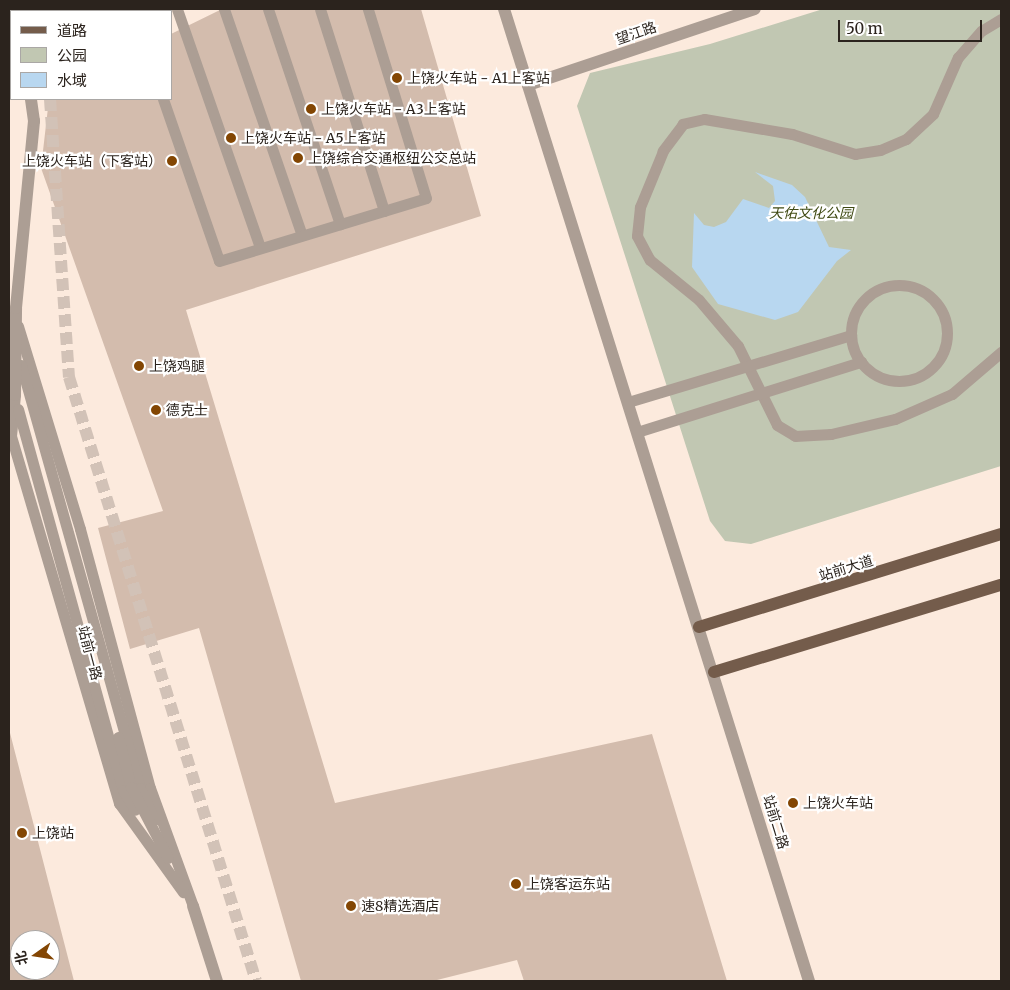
<!DOCTYPE html>
<html>
<head>
<meta charset="utf-8">
<style>
	body { margin:0 }
	#map { position:relative; width:1010px; height:990px; overflow:hidden; background:#fceadd; font-family:Merriweather,"Noto Sans SC",serif }
	div>[style] { position:absolute }
	.green>* { inset:0; background:#c1c7b2 }
	.water>* { inset:0; background:#b8d7f0 }
	.building>* { inset:0; background:#d3bcad }
	.tertiary-tunnel>* { height:12px; margin-top:-6px; transform-origin:0; background:repeating-linear-gradient(90deg,#d2c2b7 0 12px,transparent 0 18px) }
	.service>* { height:11px; margin:-5.5px; padding:0 5.5px; transform-origin:5.5px; border-radius:5.5px; background:#ac9e94 }
	.service>.ring { margin:-5.5px; padding:0; box-sizing:content-box; background:none; border:11px solid #ac9e94; border-radius:50% }
	.tertiary>* { height:12px; margin:-6px; padding:0 6px; transform-origin:6px; border-radius:6px; background:#ac9e94 }
	.primary>* { height:12px; margin:-6px; padding:0 6px; transform-origin:6px; border-radius:6px; background:#745c4b }
	.dots>* { width:14px; height:14px; translate:-50% -50%; box-sizing:border-box; border:2px solid #fff; border-radius:50% }
	span { translate:-50% -50%; white-space:nowrap; text-align:center; line-height:1.15; -webkit-text-stroke:4.5px #fff; paint-order:stroke }
	.street-label { font-size:14px; color:#2b231d }
	.poi-label { font-size:14px; color:#2b231d }
	.left { translate:0 -50%; text-align:left }
	.right { translate:-100% -50%; text-align:right }
	.park-label { font-size:14px; color:#3f4a13; font-style:italic }
	.frame { position:absolute; inset:0; border:10px solid #2b231d; pointer-events:none }
	.legend { position:absolute; left:10px; top:10px; width:162px; height:90px; box-sizing:border-box; background:#fff; border:1px solid #aaa7a5; margin:0; padding:6px 9px; list-style:none; font-size:15px; color:#2b231d }
	.legend li { display:flex; align-items:center; gap:10px; height:25px }
	.legend b { width:25px; border:1px solid #aaa7a5 }
	.north { position:absolute; left:10px; top:930px; width:50px; height:50px; box-sizing:border-box; background:#fff; border:1px solid #aaa7a5; border-radius:50%; rotate:257deg; font-size:14px; font-weight:700; line-height:20px; text-align:center; color:#2b231d }
	.north::after { content:''; display:block; margin:auto; width:18px; height:22px; background:#834603; clip-path:polygon(50% 0,100% 100%,50% 72%,0 100%) }
	.scale { position:absolute; left:838px; top:20px; width:144px; height:22px; box-sizing:border-box; border:2px solid #2b231d; border-top:0; padding-left:6px; font-size:15px; line-height:18px; white-space:nowrap; color:#2b231d; -webkit-text-stroke:4px #fff; paint-order:stroke }
</style>
</head>
<body>
<div id="map">
	<div class="green">
		<i style="clip-path:polygon(823px 9px,1001px 9px,1001px 466px,751px 544px,725px 541px,710px 521px,577px 106px,590px 73px,710px 44px)"></i>
	</div>
	<div class="water">
		<i style="clip-path:polygon(755px 172px,792px 185px,805px 197px,829px 247px,851px 250px,837px 261px,798px 312px,775px 320px,718px 304px,692px 267px,694px 213px,704px 225px,714px 227px,726px 222px,743px 199px,769px 208px,775px 201px,773px 186px)"></i>
	</div>
	<div class="building">
		<i style="clip-path:polygon(222px 9px,421px 9px,481px 216px,186px 310px,335px 803px,652px 734px,727px 981px,524px 981px,517px 960px,433px 981px,301px 981px,199px 628px,130px 649px,98px 528px,163px 511px,41px 168px,49px 99px,171px 99px,171px 34px)"></i>
		<i style="clip-path:polygon(evenodd,9px 729px,74px 981px,9px 981px,9px 729px,20px 940px,50px 940px,50px 970px,20px 970px,20px 940px)"></i>
	</div>
	<div class="tertiary-tunnel">
		<i style="left:50px;top:99px;width:279px;rotate:86.1deg"></i>
		<i style="left:69px;top:377px;width:632px;rotate:72.8deg"></i>
	</div>
	<div class="service">
		<i style="left:132px;top:9px;width:2px;rotate:63deg"></i>
		<i style="left:177px;top:9px;width:253px;rotate:70.8deg"></i>
		<i style="left:224px;top:9px;width:239px;rotate:71deg"></i>
		<i style="left:268px;top:9px;width:227px;rotate:71.5deg"></i>
		<i style="left:320px;top:9px;width:212px;rotate:72.4deg"></i>
		<i style="left:105px;top:11px;width:6px;rotate:-18deg"></i>
		<i style="left:1001px;top:19px;width:23px;rotate:149deg"></i>
		<i style="left:981px;top:31px;width:35px;rotate:131deg"></i>
		<i style="left:958px;top:57px;width:62px;rotate:113.7deg"></i>
		<i style="left:933px;top:114px;width:37px;rotate:137deg"></i>
		<i style="left:906px;top:139px;width:28px;rotate:157deg"></i>
		<i style="left:880px;top:150px;width:25px;rotate:171deg"></i>
		<i style="left:855px;top:154px;width:66px;rotate:-162.4deg"></i>
		<i style="left:792px;top:134px;width:89px;rotate:-170.3deg"></i>
		<i style="left:704px;top:119px;width:22px;rotate:167deg"></i>
		<i style="left:683px;top:124px;width:34px;rotate:127deg"></i>
		<i style="left:663px;top:151px;width:61px;rotate:112.3deg"></i>
		<i style="left:640px;top:207px;width:29px;rotate:96deg"></i>
		<i style="left:637px;top:236px;width:27px;rotate:62deg"></i>
		<i style="left:650px;top:260px;width:63px;rotate:39.2deg"></i>
		<i style="left:699px;top:300px;width:60px;rotate:49.7deg"></i>
		<i style="left:738px;top:346px;width:88px;rotate:63.7deg"></i>
		<i style="left:777px;top:425px;width:21px;rotate:31deg"></i>
		<i style="left:795px;top:436px;width:36px;rotate:-3deg"></i>
		<i style="left:831px;top:434px;width:66px;rotate:-13.2deg"></i>
		<i style="left:895px;top:419px;width:62px;rotate:-23.7deg"></i>
		<i style="left:952px;top:394px;width:65px;rotate:-40.6deg"></i>
		<i style="left:163px;top:99px;width:171px;rotate:70.9deg"></i>
		<i style="left:219px;top:261px;width:216px;rotate:-16.9deg"></i>
		<i style="left:426px;top:198px;width:198px;rotate:-107.1deg"></i>
		<i class="ring" style="left:851px;top:285px;width:85px;height:85px"></i>
		<i style="left:18px;top:326px;width:212px;rotate:73deg"></i>
		<i style="left:80px;top:529px;width:268px;rotate:74.9deg"></i>
		<i style="left:150px;top:788px;width:126px;rotate:70deg"></i>
		<i style="left:21px;top:365px;width:439px;rotate:74.3deg"></i>
		<i style="left:140px;top:788px;width:35px;rotate:66deg"></i>
		<i style="left:15px;top:395px;width:41px;rotate:95.6deg"></i>
		<i style="left:11px;top:436px;width:383px;rotate:73.6deg"></i>
		<i style="left:119px;top:803px;width:110px;rotate:54.3deg"></i>
		<i style="left:628px;top:402px;width:233px;rotate:-16.7deg"></i>
		<i style="left:18px;top:409px;width:395px;rotate:74.6deg"></i>
		<i style="left:123px;top:790px;width:23px;rotate:59deg"></i>
		<i style="left:637px;top:432px;width:235px;rotate:-17.4deg"></i>
		<i style="left:118px;top:737px;width:52px;rotate:75.4deg"></i>
		<i style="left:131px;top:787px;width:80px;rotate:62.5deg"></i>
	</div>
	<div class="tertiary">
		<i style="left:35px;top:9px;width:3px;rotate:45deg"></i>
		<i style="left:504px;top:9px;width:1019px;rotate:72.58deg"></i>
		<i style="left:9px;top:11px;width:6px;rotate:72deg"></i>
		<i style="left:528px;top:85px;width:239px;rotate:-18.5deg"></i>
		<i style="left:15px;top:395px;width:87px;rotate:-89.3deg"></i>
		<i style="left:16px;top:308px;width:188px;rotate:-84.5deg"></i>
		<i style="left:34px;top:121px;width:22px;rotate:-98deg"></i>
		<i style="left:193px;top:906px;width:79px;rotate:72.3deg"></i>
	</div>
	<div class="primary">
		<i style="left:699px;top:627px;width:316px;rotate:-17.1deg"></i>
		<i style="left:714px;top:672px;width:300px;rotate:-16.9deg"></i>
	</div>
	<div class="dots">
		<i style="left:397px;top:78px;background:#834603"></i>
		<i style="left:311px;top:109px;background:#834603"></i>
		<i style="left:231px;top:138px;background:#834603"></i>
		<i style="left:298px;top:158px;background:#834603"></i>
		<i style="left:172px;top:161px;background:#834603"></i>
		<i style="left:139px;top:366px;background:#834603"></i>
		<i style="left:156px;top:410px;background:#834603"></i>
		<i style="left:793px;top:803px;background:#834603"></i>
		<i style="left:22px;top:833px;background:#834603"></i>
		<i style="left:516px;top:884px;background:#834603"></i>
		<i style="left:351px;top:906px;background:#834603"></i>
	</div>
	<div class="street-label">
		<span style="left:636px;top:33px;rotate:-19deg">望江路</span>
		<span style="left:846px;top:568px;rotate:-17deg">站前大道</span>
		<span style="left:90px;top:653px;rotate:75deg">站前一路</span>
		<span style="left:776px;top:822px;rotate:73deg">站前二路</span>
	</div>
	<div class="poi-label">
		<span class="left" style="left:407px;top:78px">上饶火车站 - A1上客站</span>
		<span class="left" style="left:321px;top:109px">上饶火车站 - A3上客站</span>
		<span class="left" style="left:241px;top:138px">上饶火车站 - A5上客站</span>
		<span class="left" style="left:308px;top:158px">上饶综合交通枢纽公交总站</span>
		<span class="right" style="left:162px;top:161px">上饶火车站（下客站）</span>
		<span class="left" style="left:149px;top:366px">上饶鸡腿</span>
		<span class="left" style="left:166px;top:410px">德克士</span>
		<span class="left" style="left:803px;top:803px">上饶火车站</span>
		<span class="left" style="left:32px;top:833px">上饶站</span>
		<span class="left" style="left:526px;top:884px">上饶客运东站</span>
		<span class="left" style="left:361px;top:906px">速8精选酒店</span>
	</div>
	<div class="park-label">
		<span style="left:811px;top:213px">天佑文化公园</span>
	</div>
	<div class="frame"></div>
	<ul class="legend">
	<li><b style="height:6px;background:#745c4b"></b>道路</li>
	<li><b style="height:14px;background:#c1c7b2"></b>公园</li>
	<li><b style="height:14px;background:#b8d7f0"></b>水域</li>
	</ul>
	<div class="north">北</div>
	<div class="scale">50 m</div>
</div>
</body>
</html>
